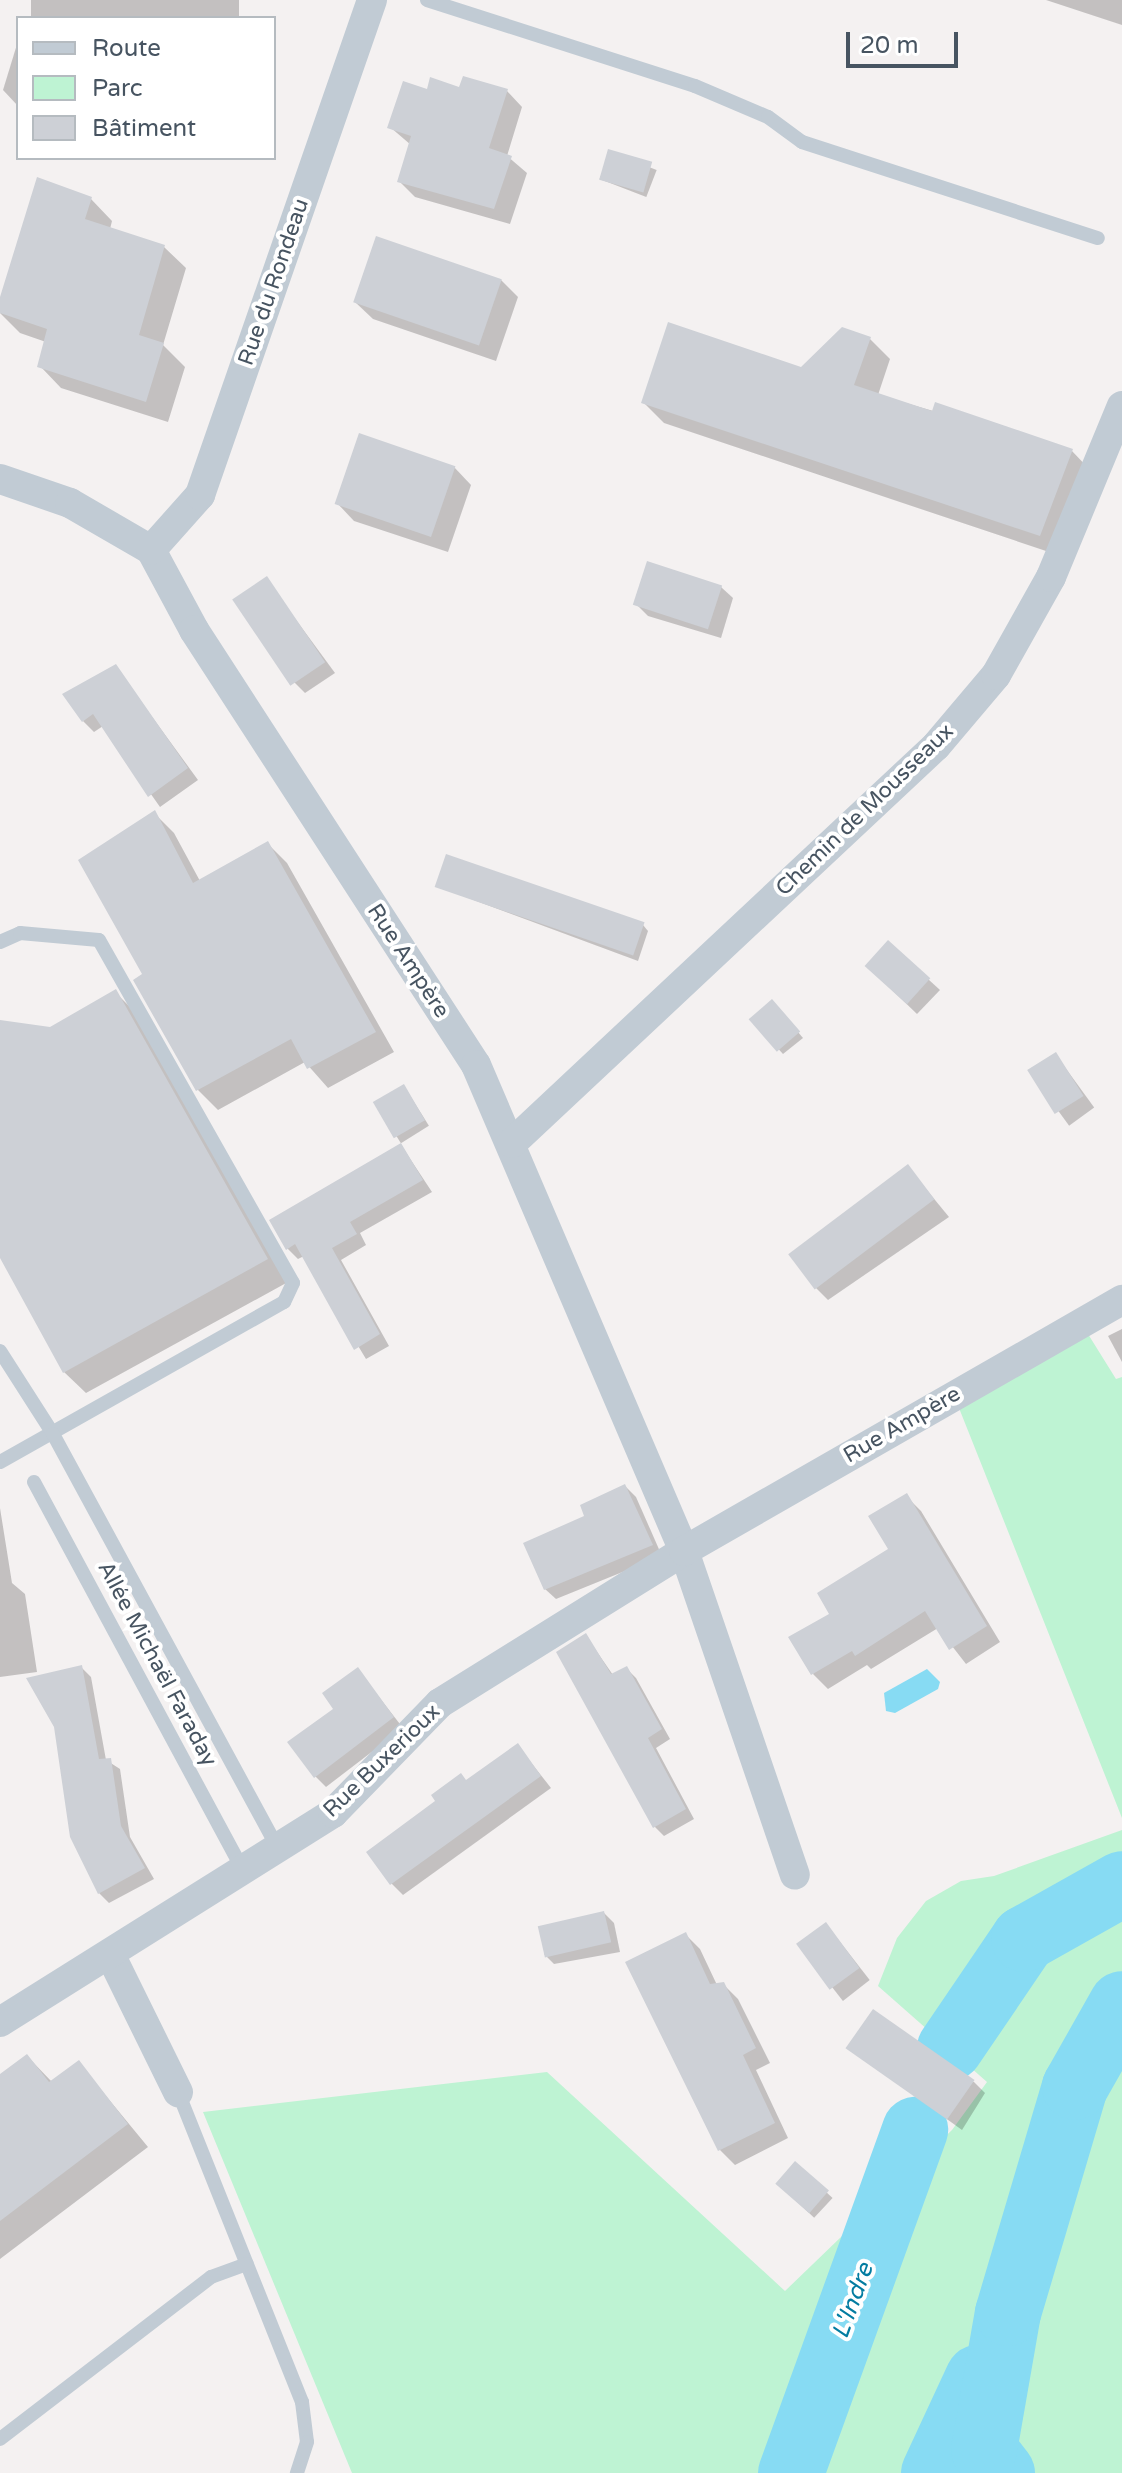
<!DOCTYPE html>
<html>
<head>
<meta charset="utf-8">
<style>
	body { margin:0 }
	#map { position:relative; width:1122px; height:2473px; overflow:hidden; background:#f4f1f1; font-family:"Varela Round",sans-serif }
	div>[style] { position:absolute }
	.green>* { inset:0; background:#bef3d3 }
	.water>* { inset:0; background:#87dbf3 }
	.shadow>* { inset:0; background:#0003; transform-origin:0 0 }
	.river>* { height:66px; margin:-33px; padding:0 33px; transform-origin:33px; border-radius:33px; background:#87dbf3 }
	.building>* { inset:0; background:#cdd0d6; transform-origin:0 0 }
	.lane>* { height:14px; margin:-7px; padding:0 7px; transform-origin:7px; border-radius:7px; background:#c1cbd4 }
	.street>* { height:30px; margin:-15px; padding:0 15px; transform-origin:15px; border-radius:15px; background:#c1cbd4 }
	span { translate:-50% -50%; white-space:nowrap; text-align:center; line-height:1.15; -webkit-text-stroke:8px #fff; paint-order:stroke }
	.street-label { font-size:22px; color:#475461 }
	.water-label { font-size:24px; color:#037ca1; font-style:italic }
	.legend { position:absolute; left:16px; top:16px; width:260px; height:144px; box-sizing:border-box; background:#fff; border:2px solid #b5bbc0; margin:0; padding:10px 14px; list-style:none; font-size:24px; color:#475461 }
	.legend li { display:flex; align-items:center; gap:16px; height:40px }
	.legend b { width:40px; border:2px solid #b5bbc0 }
	.scale { position:absolute; left:846px; top:32px; width:112px; height:36px; box-sizing:border-box; border:4px solid #475461; border-top:0; padding-left:10px; font-size:24px; line-height:28px; white-space:nowrap; color:#475461; -webkit-text-stroke:6px #fff; paint-order:stroke }
</style>
</head>
<body>
<div id="map">
	<div class="green">
		<i style="clip-path:polygon(1088px 1334px,1116px 1379px,1122px 1377px,1122px 1818px,957px 1403px)"></i>
		<i style="clip-path:polygon(1122px 1830px,1122px 2473px,352px 2473px,203px 2112px,547px 2072px,785px 2291px,952px 2130px,987px 2082px,878px 1986px,897px 1938px,926px 1901px,961px 1881px,994px 1876px)"></i>
	</div>
	<div class="water">
		<i style="clip-path:polygon(927px 1669px,940px 1682px,938px 1689px,895px 1713px,886px 1711px,884px 1693px)"></i>
	</div>
	<div class="shadow">
		<i style="left:31px;top:0;width:208px;height:19px"></i>
		<i style="clip-path:polygon(1046px 0,1122px 0,1122px 25px)"></i>
		<i style="clip-path:polygon(18px 41px,18px 106px,3px 90px)"></i>
		<i style="clip-path:polygon(428px 91px,507px 91px,522px 107px,507px 156px,527px 173px,510px 224px,415px 197px,399px 181px,411px 145px,390px 127px)"></i>
		<i style="left:610px;top:152px;width:50px;height:29px;rotate:21deg"></i>
		<i style="clip-path:polygon(91px 199px,112px 221px,110px 229px,164px 247px,186px 268px,163px 345px,185px 367px,168px 422px,61px 388px,40px 366px,46px 342px,20px 333px,0 313px,0 304px)"></i>
		<i style="clip-path:polygon(501px 280px,518px 297px,496px 361px,373px 319px,355px 302px)"></i>
		<i style="clip-path:polygon(870px 339px,890px 359px,878px 395px,1072px 451px,1092px 472px,1061px 556px,664px 423px,643px 402px,801px 369px)"></i>
		<i style="clip-path:polygon(454px 467px,471px 485px,448px 552px,354px 521px,337px 503px)"></i>
		<i style="clip-path:polygon(266px 579px,335px 673px,305px 693px,294px 682px)"></i>
		<i style="clip-path:polygon(721px 587px,733px 598px,721px 638px,648px 616px,637px 605px)"></i>
		<i style="clip-path:polygon(115px 666px,198px 780px,160px 807px,103px 726px,94px 732px,83px 721px)"></i>
		<i style="clip-path:polygon(154px 813px,174px 833px,200px 881px,267px 843px,287px 863px,394px 1052px,328px 1088px,305px 1062px,218px 1110px,198px 1090px,136px 980px,145px 975px)"></i>
		<i style="clip-path:polygon(436px 886px,643px 925px,648px 931px,638px 961px)"></i>
		<i style="clip-path:polygon(867px 966px,928px 979px,940px 990px,917px 1014px)"></i>
		<i style="clip-path:polygon(115px 992px,137px 1014px,288px 1282px,86px 1393px,64px 1372px,0 1254px,0 1031px,50px 1029px)"></i>
		<i style="clip-path:polygon(777px 1007px,803px 1038px,783px 1054px,751px 1019px)"></i>
		<i style="left:1056px;top:1055px;width:65px;height:31px;rotate:54deg"></i>
		<i style="left:404px;top:1086px;width:47px;height:33px;rotate:58deg"></i>
		<i style="clip-path:polygon(401px 1145px,432px 1192px,360px 1233px,366px 1245px,341px 1260px,389px 1346px,366px 1359px,304px 1256px,298px 1259px,287px 1248px)"></i>
		<i style="clip-path:polygon(908px 1167px,949px 1217px,828px 1300px,811px 1283px)"></i>
		<i style="clip-path:polygon(1122px 1329px,1122px 1362px,1108px 1336px)"></i>
		<i style="clip-path:polygon(625px 1486px,636px 1497px,662px 1556px,556px 1599px,545px 1589px,586px 1517px)"></i>
		<i style="clip-path:polygon(906px 1496px,921px 1511px,1000px 1642px,966px 1664px,938px 1628px,871px 1669px,867px 1665px,828px 1689px,813px 1674px,832px 1615px,891px 1550px)"></i>
		<i style="clip-path:polygon(0 1508px,12px 1583px,25px 1594px,37px 1672px,0 1677px)"></i>
		<i style="clip-path:polygon(586px 1636px,613px 1675px,626px 1668px,636px 1678px,670px 1739px,656px 1748px,694px 1819px,664px 1836px,655px 1827px)"></i>
		<i style="clip-path:polygon(81px 1667px,91px 1677px,106px 1760px,120px 1769px,130px 1837px,154px 1879px,109px 1903px,99px 1893px)"></i>
		<i style="clip-path:polygon(358px 1670px,403px 1728px,326px 1787px,315px 1776px,336px 1710px)"></i>
		<i style="clip-path:polygon(518px 1746px,551px 1788px,403px 1895px,391px 1883px,467px 1782px)"></i>
		<i style="clip-path:polygon(604px 1913px,614px 1923px,620px 1952px,554px 1964px,544px 1954px)"></i>
		<i style="left:826px;top:1924px;width:71px;height:34px;rotate:52deg"></i>
		<i style="clip-path:polygon(685px 1934px,700px 1949px,717px 1985px,723px 1984px,738px 1999px,770px 2063px,756px 2070px,788px 2138px,735px 2165px,720px 2150px)"></i>
		<i style="clip-path:polygon(847px 2047px,974px 2082px,985px 2093px,962px 2130px)"></i>
		<i style="clip-path:polygon(27px 2056px,52px 2082px,78px 2062px,148px 2147px,0 2259px,0 2077px)"></i>
		<i style="left:796px;top:2164px;width:50px;height:27px;rotate:43deg"></i>
	</div>
	<div class="river">
		<i style="left:950px;top:2048px;width:132px;rotate:-55.8deg"></i>
		<i style="left:1024px;top:1939px;width:112px;rotate:-29.3deg"></i>
		<i style="left:791px;top:2473px;width:365px;rotate:-70.1deg"></i>
		<i style="left:934px;top:2473px;width:105px;rotate:-65.1deg"></i>
		<i style="left:1002px;top:2473px;width:29px;rotate:-128deg"></i>
		<i style="left:984px;top:2450px;width:139px;rotate:-80.1deg"></i>
		<i style="left:1008px;top:2313px;width:236px;rotate:-73.5deg"></i>
		<i style="left:1075px;top:2087px;width:95px;rotate:-60.5deg"></i>
	</div>
	<div class="building">
		<i style="clip-path:polygon(463px 76px,508px 89px,489px 148px,512px 156px,494px 209px,397px 182px,411px 136px,387px 128px,403px 81px,427px 89px,430px 77px,459px 87px)"></i>
		<i style="left:608px;top:149px;width:46px;height:32px;rotate:16deg"></i>
		<i style="clip-path:polygon(37px 177px,92px 197px,85px 219px,165px 245px,139px 335px,164px 343px,146px 402px,37px 367px,47px 329px,0 313px,0 297px)"></i>
		<i style="left:376px;top:236px;width:133px;height:70px;rotate:19deg"></i>
		<i style="clip-path:polygon(668px 322px,801px 367px,842px 327px,871px 337px,854px 385px,932px 411px,935px 402px,1073px 449px,1040px 536px,641px 403px)"></i>
		<i style="left:359px;top:433px;width:102px;height:75px;rotate:19deg"></i>
		<i style="left:647px;top:561px;width:79px;height:46px;rotate:18deg"></i>
		<i style="left:267px;top:576px;width:104px;height:42px;rotate:56deg"></i>
		<i style="clip-path:polygon(116px 664px,188px 768px,148px 797px,93px 714px,82px 722px,62px 694px)"></i>
		<i style="clip-path:polygon(155px 810px,193px 883px,268px 841px,376px 1032px,307px 1069px,291px 1039px,196px 1091px,133px 980px,142px 974px,78px 860px)"></i>
		<i style="left:446px;top:854px;width:210px;height:35px;rotate:19deg"></i>
		<i style="left:888px;top:940px;width:57px;height:35px;rotate:42deg"></i>
		<i style="clip-path:polygon(116px 989px,268px 1259px,63px 1373px,0 1258px,0 1020px,50px 1027px)"></i>
		<i style="left:772px;top:999px;width:43px;height:31px;rotate:49deg"></i>
		<i style="left:1056px;top:1052px;width:52px;height:34px;rotate:58deg"></i>
		<i style="left:404px;top:1084px;width:42px;height:36px;rotate:60deg"></i>
		<i style="clip-path:polygon(401px 1143px,423px 1180px,350px 1222px,357px 1234px,332px 1248px,380px 1334px,354px 1350px,295px 1244px,286px 1250px,269px 1220px)"></i>
		<i style="left:908px;top:1164px;width:44px;height:150px;rotate:53deg"></i>
		<i style="clip-path:polygon(625px 1484px,653px 1545px,544px 1590px,523px 1543px,584px 1516px,580px 1505px)"></i>
		<i style="clip-path:polygon(907px 1493px,987px 1626px,949px 1650px,925px 1611px,855px 1656px,852px 1651px,811px 1675px,788px 1637px,829px 1614px,817px 1593px,888px 1549px,868px 1516px)"></i>
		<i style="clip-path:polygon(586px 1633px,611px 1674px,627px 1666px,662px 1729px,648px 1738px,686px 1809px,653px 1828px,556px 1652px)"></i>
		<i style="clip-path:polygon(82px 1665px,99px 1759px,111px 1758px,121px 1826px,145px 1868px,98px 1894px,70px 1837px,54px 1727px,26px 1678px)"></i>
		<i style="clip-path:polygon(358px 1667px,394px 1717px,314px 1778px,287px 1742px,333px 1709px,322px 1693px)"></i>
		<i style="clip-path:polygon(518px 1743px,541px 1776px,390px 1885px,366px 1852px,435px 1801px,431px 1795px,461px 1773px,466px 1780px)"></i>
		<i style="left:604px;top:1911px;width:32px;height:68px;rotate:77deg"></i>
		<i style="left:826px;top:1922px;width:57px;height:37px;rotate:54deg"></i>
		<i style="clip-path:polygon(686px 1932px,710px 1984px,724px 1982px,756px 2048px,743px 2055px,775px 2123px,718px 2151px,625px 1962px)"></i>
		<i style="left:873px;top:2009px;width:124px;height:48px;rotate:35deg"></i>
		<i style="clip-path:polygon(27px 2054px,49px 2082px,79px 2060px,128px 2124px,0 2221px,0 2074px)"></i>
		<i style="left:795px;top:2161px;width:45px;height:30px;rotate:41deg"></i>
	</div>
	<div class="lane">
		<i style="left:427px;top:0;width:281px;rotate:17.8deg"></i>
		<i style="left:695px;top:86px;width:79px;rotate:23deg"></i>
		<i style="left:768px;top:117px;width:42px;rotate:36.3deg"></i>
		<i style="left:802px;top:142px;width:311px;rotate:18deg"></i>
		<i style="left:0;top:942px;width:22px;rotate:-24deg"></i>
		<i style="left:20px;top:933px;width:79px;rotate:5.1deg"></i>
		<i style="left:99px;top:940px;width:394px;rotate:60.5deg"></i>
		<i style="left:293px;top:1283px;width:21px;rotate:115deg"></i>
		<i style="left:284px;top:1302px;width:326px;rotate:150.6deg"></i>
		<i style="left:0;top:1351px;width:98px;rotate:57.4deg"></i>
		<i style="left:53px;top:1434px;width:470px;rotate:61.5deg"></i>
		<i style="left:34px;top:1482px;width:438px;rotate:61.7deg"></i>
		<i style="left:178px;top:2092px;width:334px;rotate:68.2deg"></i>
		<i style="left:302px;top:2402px;width:40px;rotate:82.9deg"></i>
		<i style="left:307px;top:2442px;width:33px;rotate:108deg"></i>
		<i style="left:0;top:2439px;width:266px;rotate:-37.5deg"></i>
		<i style="left:211px;top:2277px;width:38px;rotate:-20deg"></i>
	</div>
	<div class="street">
		<i style="left:0;top:479px;width:74px;rotate:18.9deg"></i>
		<i style="left:70px;top:503px;width:94px;rotate:30.1deg"></i>
		<i style="left:151px;top:550px;width:91px;rotate:61.7deg"></i>
		<i style="left:194px;top:630px;width:518px;rotate:57.05deg"></i>
		<i style="left:476px;top:1065px;width:529px;rotate:66.83deg"></i>
		<i style="left:684px;top:1551px;width:342px;rotate:71.1deg"></i>
		<i style="left:151px;top:550px;width:74px;rotate:-48.3deg"></i>
		<i style="left:200px;top:495px;width:524px;rotate:-70.84deg"></i>
		<i style="left:512px;top:1143px;width:581px;rotate:-43.12deg"></i>
		<i style="left:936px;top:746px;width:93px;rotate:-49.8deg"></i>
		<i style="left:996px;top:675px;width:112px;rotate:-60.7deg"></i>
		<i style="left:1051px;top:577px;width:185px;rotate:-67.5deg"></i>
		<i style="left:110px;top:1954px;width:154px;rotate:63.8deg"></i>
		<i style="left:0;top:2022px;width:393px;rotate:-32.1deg"></i>
		<i style="left:333px;top:1813px;width:153px;rotate:-45.8deg"></i>
		<i style="left:440px;top:1703px;width:287px;rotate:-31.9deg"></i>
		<i style="left:684px;top:1551px;width:505px;rotate:-29.82deg"></i>
	</div>
	<div class="street-label">
		<span style="left:274px;top:282px;rotate:-71deg">Rue du Rondeau</span>
		<span style="left:865px;top:810px;rotate:-44deg">Chemin de Mousseaux</span>
		<span style="left:408px;top:961px;rotate:57deg">Rue Ampère</span>
		<span style="left:902px;top:1425px;rotate:-30deg">Rue Ampère</span>
		<span style="left:157px;top:1664px;rotate:62deg">Allée Michaël Faraday</span>
		<span style="left:382px;top:1761px;rotate:-44deg">Rue Buxerioux</span>
	</div>
	<div class="water-label">
		<span style="left:853px;top:2301px;rotate:-70deg">L'Indre</span>
	</div>
	<ul class="legend">
	<li><b style="height:10px;background:#c1cbd4"></b>Route</li>
	<li><b style="height:22px;background:#bef3d3"></b>Parc</li>
	<li><b style="height:22px;background:#cdd0d6"></b>Bâtiment</li>
	</ul>
	<div class="scale">20 m</div>
</div>
</body>
</html>
